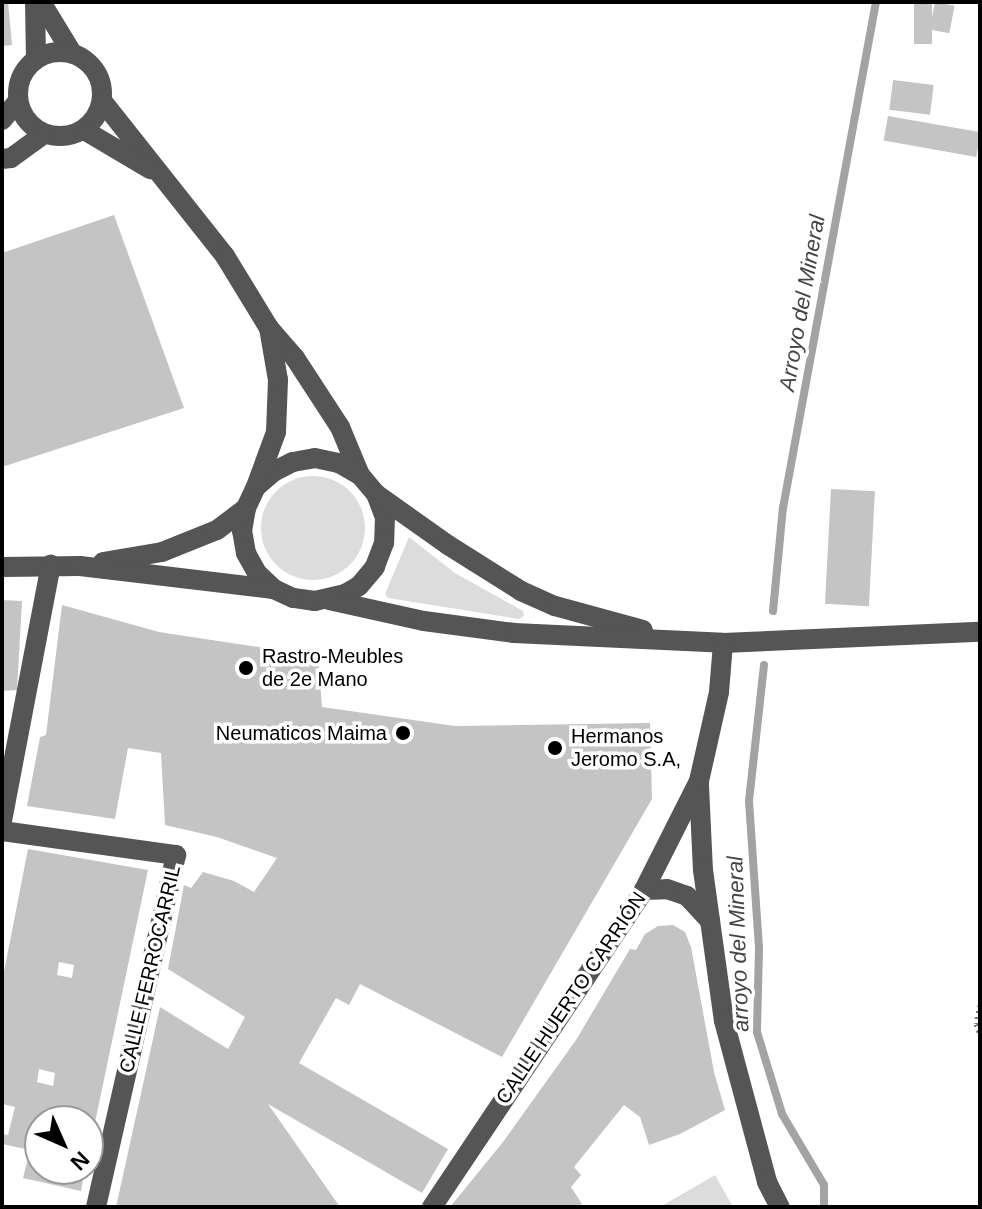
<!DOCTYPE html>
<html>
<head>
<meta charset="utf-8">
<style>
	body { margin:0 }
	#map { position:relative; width:982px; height:1209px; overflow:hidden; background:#fff; font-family:Arial,sans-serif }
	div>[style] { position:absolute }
	.green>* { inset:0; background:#dcdcdc }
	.round { border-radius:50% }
	.stream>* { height:8px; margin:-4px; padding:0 4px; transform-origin:4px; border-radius:4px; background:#a3a3a3 }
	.building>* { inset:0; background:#c4c4c4; transform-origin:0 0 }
	.path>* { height:5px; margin-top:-2.5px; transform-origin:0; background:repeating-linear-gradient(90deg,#777 0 2px,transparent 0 6px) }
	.minor>* { height:20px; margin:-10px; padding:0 10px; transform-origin:10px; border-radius:10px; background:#555 }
	.minor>.ring { margin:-10px; padding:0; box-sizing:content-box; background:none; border:20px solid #555; border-radius:50% }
	.dots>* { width:22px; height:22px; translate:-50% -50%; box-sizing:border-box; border:4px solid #fff; border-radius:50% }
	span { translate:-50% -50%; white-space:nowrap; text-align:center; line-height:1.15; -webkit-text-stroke:7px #fff; paint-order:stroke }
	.poi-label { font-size:20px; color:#000 }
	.left { translate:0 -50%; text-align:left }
	.right { translate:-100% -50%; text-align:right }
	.street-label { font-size:20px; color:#000 }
	.water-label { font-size:22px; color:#444; font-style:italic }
	.frame { position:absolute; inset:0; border:4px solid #000; pointer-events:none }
	.north { position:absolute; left:24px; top:1105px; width:80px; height:80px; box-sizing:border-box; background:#fff; border:2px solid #999; border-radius:50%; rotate:135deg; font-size:22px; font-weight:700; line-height:32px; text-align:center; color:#000 }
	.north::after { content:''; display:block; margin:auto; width:28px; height:36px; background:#000; clip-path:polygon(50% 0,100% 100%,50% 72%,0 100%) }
</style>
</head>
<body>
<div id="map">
	<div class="green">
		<i class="round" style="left:261px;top:476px;width:104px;height:104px"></i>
		<i style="clip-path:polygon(409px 537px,455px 573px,523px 611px,524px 616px,519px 619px,388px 598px,385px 594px)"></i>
		<i style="clip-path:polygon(715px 1175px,733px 1207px,660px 1207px)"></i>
	</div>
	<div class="stream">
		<i style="left:773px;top:611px;width:103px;rotate:-84.5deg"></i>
		<i style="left:783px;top:508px;width:514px;rotate:-79.59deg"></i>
		<i style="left:764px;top:665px;width:137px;rotate:96.3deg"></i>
		<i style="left:749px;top:801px;width:147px;rotate:86.1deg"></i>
		<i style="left:759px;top:948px;width:84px;rotate:91.4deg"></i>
		<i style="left:757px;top:1032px;width:86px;rotate:73deg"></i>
		<i style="left:782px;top:1114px;width:82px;rotate:59.4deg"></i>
		<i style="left:824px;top:1185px;width:22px;rotate:90deg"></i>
	</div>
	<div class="building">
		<i style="clip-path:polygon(2px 2px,8px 2px,12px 45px,2px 46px)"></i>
		<i style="left:914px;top:2px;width:18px;height:42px"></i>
		<i style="left:935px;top:2px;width:20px;height:28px;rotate:11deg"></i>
		<i style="left:893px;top:80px;width:41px;height:30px;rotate:7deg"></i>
		<i style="left:888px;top:116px;width:94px;height:25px;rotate:10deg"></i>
		<i style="clip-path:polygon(114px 215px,184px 408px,2px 467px,2px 253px)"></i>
		<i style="left:831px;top:489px;width:44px;height:115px;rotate:3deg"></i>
		<i style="clip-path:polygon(2px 600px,22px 601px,17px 690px,2px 691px)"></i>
		<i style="clip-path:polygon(62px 605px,159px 632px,318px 656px,322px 707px,455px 726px,650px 723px,652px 799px,502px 1057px,360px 984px,349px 1005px,336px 998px,299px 1063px,448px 1149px,422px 1193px,268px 1104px,340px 1207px,116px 1207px,160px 1007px,228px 1049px,245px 1017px,168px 969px,184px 885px,191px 888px,203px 872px,234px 881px,254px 892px,277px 858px,217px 837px,165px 825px,161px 753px,128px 748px,115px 819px,27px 806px,40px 737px,46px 735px)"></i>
		<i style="clip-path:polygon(evenodd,28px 849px,148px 870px,89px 1151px,88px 1121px,40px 1121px,40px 1169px,85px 1169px,81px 1191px,23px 1178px,30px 1150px,2px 1144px,2px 1134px,8px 1135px,15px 1107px,2px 1104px,2px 982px,28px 849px,59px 962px,74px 965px,72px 978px,57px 975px,59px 962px,28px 849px,39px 1069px,55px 1073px,53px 1086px,37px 1082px,39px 1069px)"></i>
		<i style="clip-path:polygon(673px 925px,685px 932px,691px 947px,714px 1072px,725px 1110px,680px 1134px,649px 1145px,640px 1117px,624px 1105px,574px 1167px,581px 1175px,571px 1187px,582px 1204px,577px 1207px,450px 1207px,503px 1142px,576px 1040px,630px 949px,636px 950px,645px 934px,658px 926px)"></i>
	</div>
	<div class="path">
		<i style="left:980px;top:1005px;width:19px;rotate:102deg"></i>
		<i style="left:976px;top:1024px;width:11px;rotate:68deg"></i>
	</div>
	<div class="minor">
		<i style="left:35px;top:2px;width:56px;rotate:89deg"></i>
		<i style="left:41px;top:2px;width:60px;rotate:58.7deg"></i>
		<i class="ring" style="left:18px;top:52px;width:64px;height:64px"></i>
		<i style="left:103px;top:102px;width:196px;rotate:51.6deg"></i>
		<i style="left:225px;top:256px;width:84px;rotate:58.6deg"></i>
		<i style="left:269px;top:328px;width:40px;rotate:49deg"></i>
		<i style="left:295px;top:358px;width:82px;rotate:56.9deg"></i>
		<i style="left:340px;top:427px;width:52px;rotate:67.4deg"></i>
		<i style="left:360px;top:475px;width:25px;rotate:50deg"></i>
		<i style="left:376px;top:494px;width:25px;rotate:69deg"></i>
		<i style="left:385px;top:517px;width:26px;rotate:92deg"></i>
		<i style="left:384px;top:543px;width:26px;rotate:111deg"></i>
		<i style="left:375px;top:567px;width:25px;rotate:130deg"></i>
		<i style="left:359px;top:586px;width:16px;rotate:150deg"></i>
		<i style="left:345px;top:594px;width:31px;rotate:167deg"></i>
		<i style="left:315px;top:601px;width:22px;rotate:-172deg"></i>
		<i style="left:293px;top:598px;width:21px;rotate:-155deg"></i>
		<i style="left:274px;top:589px;width:23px;rotate:-137deg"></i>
		<i style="left:257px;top:573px;width:23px;rotate:-119deg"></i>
		<i style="left:246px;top:553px;width:22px;rotate:-100deg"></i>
		<i style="left:242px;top:531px;width:23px;rotate:-80deg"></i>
		<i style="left:246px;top:508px;width:23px;rotate:-65deg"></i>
		<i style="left:256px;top:487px;width:23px;rotate:-41deg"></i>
		<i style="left:273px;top:472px;width:22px;rotate:-27deg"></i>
		<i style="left:293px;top:462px;width:22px;rotate:-10deg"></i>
		<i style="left:315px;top:458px;width:25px;rotate:12deg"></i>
		<i style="left:339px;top:463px;width:24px;rotate:30deg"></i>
		<i style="left:2px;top:120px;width:25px;rotate:-50deg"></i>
		<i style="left:84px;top:130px;width:77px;rotate:30.6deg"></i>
		<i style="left:2px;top:159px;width:9px;rotate:-6deg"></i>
		<i style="left:11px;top:158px;width:41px;rotate:-36deg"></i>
		<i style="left:257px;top:484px;width:55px;rotate:-69.9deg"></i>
		<i style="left:276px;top:432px;width:52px;rotate:-87.8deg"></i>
		<i style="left:278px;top:380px;width:53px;rotate:-99.8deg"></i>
		<i style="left:376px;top:494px;width:88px;rotate:35.3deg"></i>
		<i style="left:448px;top:545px;width:86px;rotate:32.2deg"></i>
		<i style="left:521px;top:591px;width:37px;rotate:24deg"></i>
		<i style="left:555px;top:606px;width:91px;rotate:15.3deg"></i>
		<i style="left:103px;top:562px;width:60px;rotate:-9.6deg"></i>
		<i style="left:162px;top:552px;width:59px;rotate:-21.8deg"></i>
		<i style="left:217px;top:530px;width:36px;rotate:-37deg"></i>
		<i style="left:2px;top:567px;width:78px;rotate:-0.7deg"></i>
		<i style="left:80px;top:566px;width:195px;rotate:6.8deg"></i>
		<i style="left:329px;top:600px;width:97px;rotate:12.5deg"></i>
		<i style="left:424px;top:621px;width:91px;rotate:7.6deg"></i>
		<i style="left:514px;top:633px;width:209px;rotate:2.7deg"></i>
		<i style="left:723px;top:643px;width:257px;rotate:-2.5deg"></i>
		<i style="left:699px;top:786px;width:84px;rotate:87.3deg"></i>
		<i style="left:703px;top:870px;width:152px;rotate:82.1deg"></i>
		<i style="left:724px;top:1021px;width:167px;rotate:75deg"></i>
		<i style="left:767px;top:1182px;width:28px;rotate:63deg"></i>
		<i style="left:2px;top:821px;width:261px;rotate:-79.2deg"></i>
		<i style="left:2px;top:831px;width:176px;rotate:7.9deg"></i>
		<i style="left:176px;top:855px;width:361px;rotate:102.8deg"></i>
		<i style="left:644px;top:890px;width:23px;rotate:-2deg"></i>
		<i style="left:667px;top:889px;width:21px;rotate:19deg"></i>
		<i style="left:687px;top:896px;width:34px;rotate:47deg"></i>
		<i style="left:432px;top:1207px;width:381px;rotate:-56.2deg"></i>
		<i style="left:644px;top:890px;width:122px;rotate:-63.2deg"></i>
		<i style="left:699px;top:781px;width:91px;rotate:-77.3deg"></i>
		<i style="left:719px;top:692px;width:49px;rotate:-85.3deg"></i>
	</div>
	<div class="dots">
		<i style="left:246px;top:668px;background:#000"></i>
		<i style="left:403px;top:733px;background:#000"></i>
		<i style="left:555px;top:748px;background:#000"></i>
	</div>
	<div class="poi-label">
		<span class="left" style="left:262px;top:668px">Rastro-Meubles<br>de 2e Mano</span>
		<span class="right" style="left:387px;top:733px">Neumaticos Maima</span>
		<span class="left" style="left:571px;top:748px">Hermanos<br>Jeromo S.A,</span>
	</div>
	<div class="street-label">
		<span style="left:150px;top:969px;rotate:-77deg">CALLE FERROCARRIL</span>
		<span style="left:571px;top:998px;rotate:-56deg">CALLE HUERTO CARRIÓN</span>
	</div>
	<div class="water-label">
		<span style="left:802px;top:303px;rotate:-80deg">Arroyo del Mineral</span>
		<span style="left:738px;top:944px;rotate:-92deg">arroyo del Mineral</span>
	</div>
	<div class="frame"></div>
	<div class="north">N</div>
</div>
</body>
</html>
